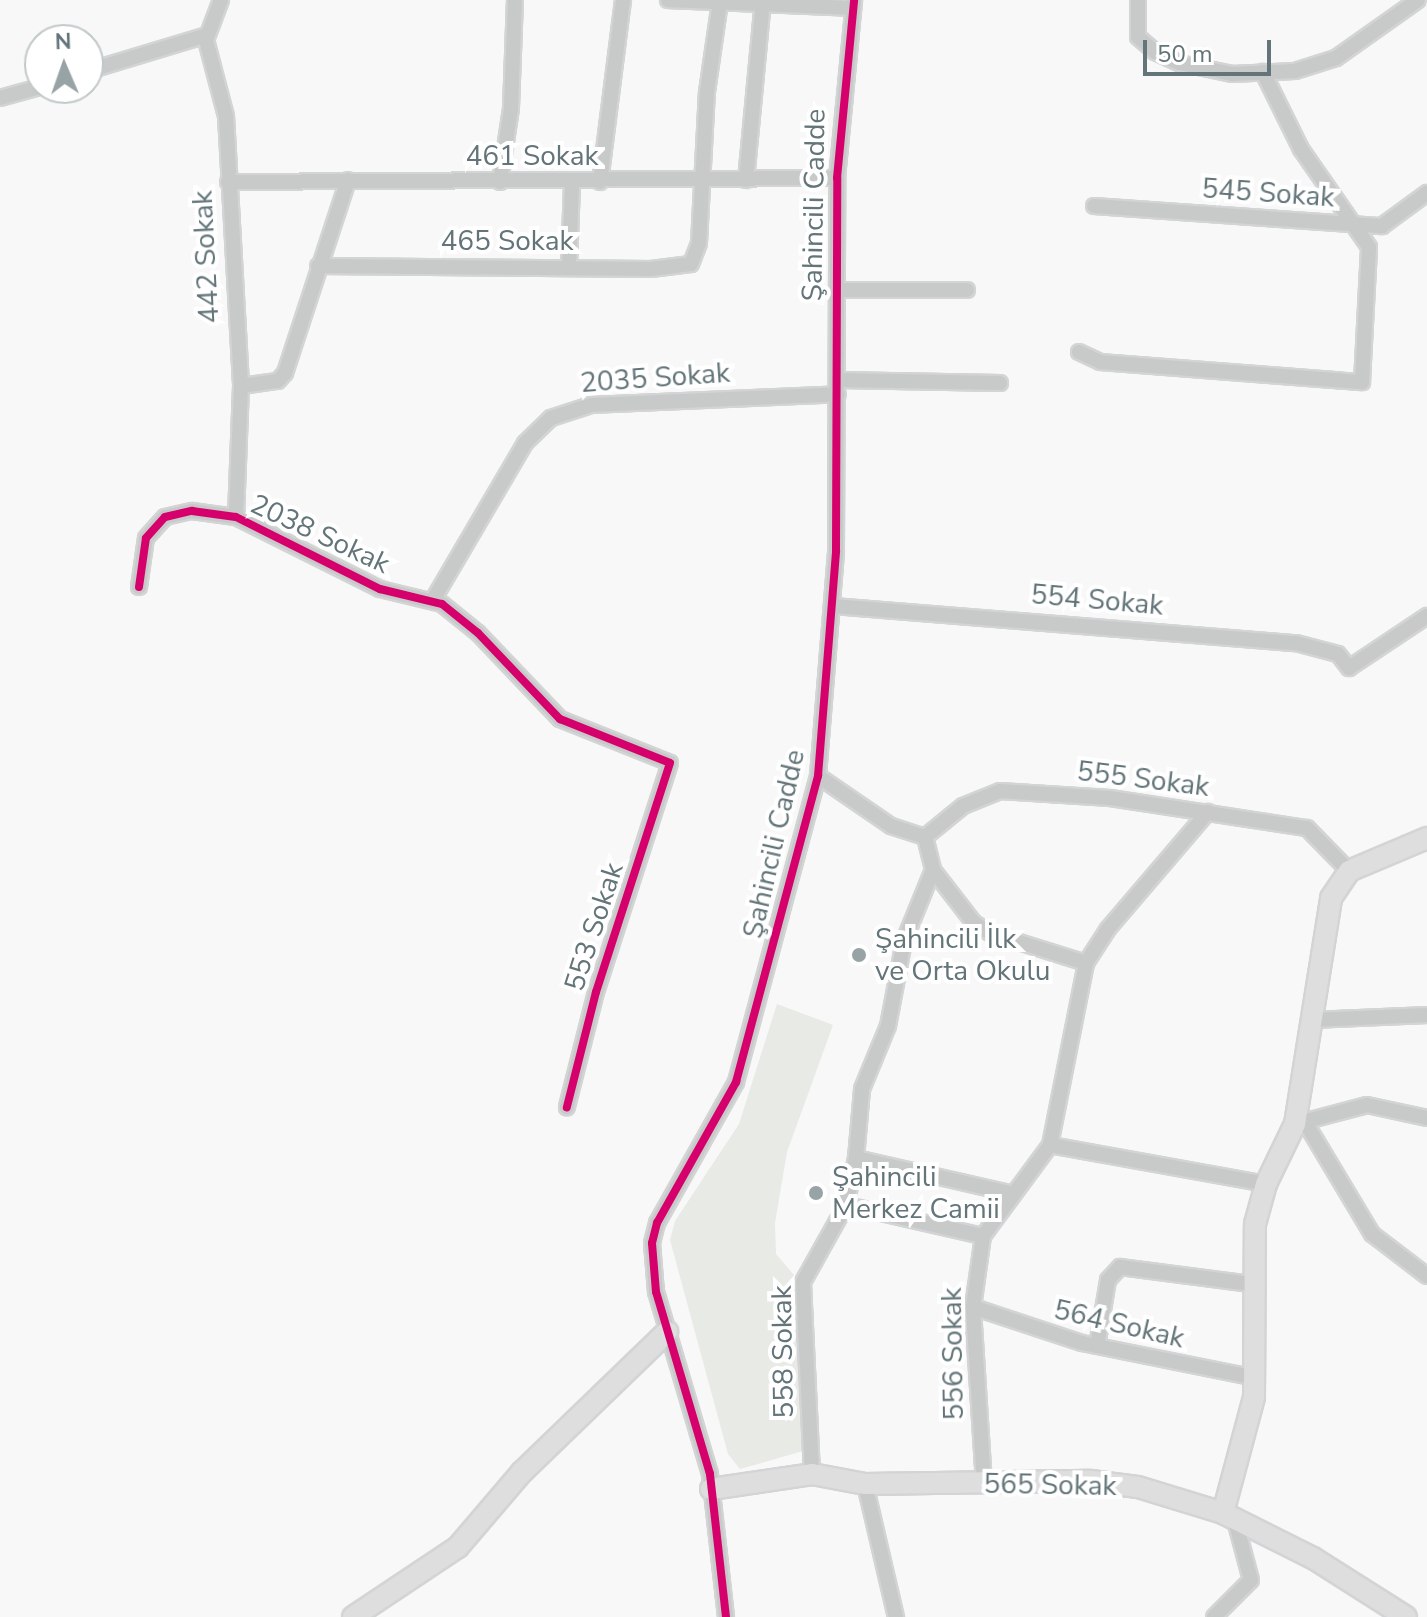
<!DOCTYPE html>
<html>
<head>
<meta charset="utf-8">
<style>
	body { margin:0 }
	#map { position:relative; width:1427px; height:1617px; overflow:hidden; background:#f8f8f8; font-family:"Nunito Sans",sans-serif }
	div>[style] { position:absolute }
	.green>* { inset:0; background:#e8eae6 }
	.roads { filter:drop-shadow(2px 0 #d3d4d5) drop-shadow(-2px 0 #d3d4d5) drop-shadow(0 2px #d3d4d5) drop-shadow(0 -2px #d3d4d5) }
	.street>* { height:14px; margin:-7px; padding:0 7px; transform-origin:7px; border-radius:7px; background:#c8c9c9 }
	.secondary>* { height:20px; margin:-10px; padding:0 10px; transform-origin:10px; border-radius:10px; background:#dedede }
	.cycleway>* { height:8px; margin:-4px; padding:0 4px; transform-origin:4px; border-radius:4px; background:#d6006c }
	.dots>* { width:22px; height:22px; translate:-50% -50%; box-sizing:border-box; border:4px solid #fff; border-radius:50% }
	span { translate:-50% -50%; white-space:nowrap; text-align:center; line-height:1.15; -webkit-text-stroke:8px #fff; paint-order:stroke }
	.street-label { font-size:28px; color:#637579 }
	.poi-label { font-size:28px; color:#637579 }
	.left { translate:0 -50%; text-align:left }
	.north { position:absolute; left:24px; top:24px; width:80px; height:80px; box-sizing:border-box; background:#fff; border:2px solid #c1c8c9; border-radius:50%; rotate:358deg; font-size:22px; font-weight:700; line-height:32px; text-align:center; color:#637579 }
	.north::after { content:''; display:block; margin:auto; width:28px; height:36px; background:#97a3a5; clip-path:polygon(50% 0,100% 100%,50% 72%,0 100%) }
	.scale { position:absolute; left:1143px; top:40px; width:128px; height:36px; box-sizing:border-box; border:4px solid #637579; border-top:0; padding-left:10px; font-size:24px; line-height:28px; white-space:nowrap; color:#637579; -webkit-text-stroke:6px #fff; paint-order:stroke }
</style>
</head>
<body>
<div id="map">
	<div class="green">
		<i style="clip-path:polygon(777px 1004px,833px 1025px,787px 1152px,775px 1223px,776px 1254px,794px 1275px,803px 1451px,740px 1469px,728px 1454px,670px 1240px,675px 1221px,739px 1124px)"></i>
	</div>
	<div class="roads">
		<div class="street">
			<i style="left:221px;top:0;width:43px;rotate:110.6deg"></i>
			<i style="left:206px;top:40px;width:79px;rotate:75.3deg"></i>
			<i style="left:226px;top:116px;width:270px;rotate:86.8deg"></i>
			<i style="left:241px;top:386px;width:131px;rotate:92.2deg"></i>
			<i style="left:668px;top:0;width:185px;rotate:2.5deg"></i>
			<i style="left:1138px;top:0;width:37px;rotate:90deg"></i>
			<i style="left:1138px;top:37px;width:23px;rotate:41deg"></i>
			<i style="left:1155px;top:52px;width:26px;rotate:25deg"></i>
			<i style="left:1179px;top:63px;width:54px;rotate:11.7deg"></i>
			<i style="left:1232px;top:74px;width:63px;rotate:-2.7deg"></i>
			<i style="left:1295px;top:71px;width:43px;rotate:-17.6deg"></i>
			<i style="left:1336px;top:58px;width:100px;rotate:-35.3deg"></i>
			<i style="left:88px;top:71px;width:124px;rotate:-16.8deg"></i>
			<i style="left:0;top:98px;width:41px;rotate:-15.4deg"></i>
			<i style="left:746px;top:180px;width:181px;rotate:-84.6deg"></i>
			<i style="left:228px;top:182px;width:609px;rotate:-0.38deg"></i>
			<i style="left:500px;top:182px;width:75px;rotate:-81.5deg"></i>
			<i style="left:511px;top:108px;width:108px;rotate:-87.9deg"></i>
			<i style="left:600px;top:182px;width:183px;rotate:-82.8deg"></i>
			<i style="left:1094px;top:206px;width:289px;rotate:4deg"></i>
			<i style="left:1382px;top:226px;width:56px;rotate:-36.3deg"></i>
			<i style="left:318px;top:266px;width:333px;rotate:0.5deg"></i>
			<i style="left:651px;top:269px;width:40px;rotate:-7.1deg"></i>
			<i style="left:691px;top:264px;width:22px;rotate:-69deg"></i>
			<i style="left:699px;top:243px;width:151px;rotate:-87deg"></i>
			<i style="left:707px;top:92px;width:91px;rotate:-81.8deg"></i>
			<i style="left:569px;top:266px;width:83px;rotate:-87.9deg"></i>
			<i style="left:838px;top:290px;width:129px"></i>
			<i style="left:1079px;top:352px;width:23px;rotate:25deg"></i>
			<i style="left:1100px;top:362px;width:263px;rotate:4.4deg"></i>
			<i style="left:1362px;top:382px;width:135px;rotate:-87deg"></i>
			<i style="left:1369px;top:247px;width:119px;rotate:-124.8deg"></i>
			<i style="left:1301px;top:149px;width:86px;rotate:-116.3deg"></i>
			<i style="left:838px;top:380px;width:162px;rotate:1.1deg"></i>
			<i style="left:241px;top:386px;width:37px;rotate:-8deg"></i>
			<i style="left:278px;top:381px;width:11px;rotate:-49deg"></i>
			<i style="left:285px;top:373px;width:203px;rotate:-71.9deg"></i>
			<i style="left:139px;top:587px;width:49px;rotate:-81.9deg"></i>
			<i style="left:146px;top:538px;width:28px;rotate:-48deg"></i>
			<i style="left:165px;top:517px;width:28px;rotate:-13deg"></i>
			<i style="left:192px;top:511px;width:44px;rotate:7.8deg"></i>
			<i style="left:236px;top:517px;width:161px;rotate:26.6deg"></i>
			<i style="left:380px;top:589px;width:64px;rotate:13.6deg"></i>
			<i style="left:442px;top:604px;width:46px;rotate:38.9deg"></i>
			<i style="left:478px;top:633px;width:119px;rotate:46.4deg"></i>
			<i style="left:560px;top:719px;width:118px;rotate:21.8deg"></i>
			<i style="left:670px;top:763px;width:241px;rotate:107.9deg"></i>
			<i style="left:596px;top:992px;width:119px;rotate:104.2deg"></i>
			<i style="left:433px;top:600px;width:182px;rotate:-59.6deg"></i>
			<i style="left:525px;top:443px;width:36px;rotate:-44deg"></i>
			<i style="left:551px;top:418px;width:42px;rotate:-18deg"></i>
			<i style="left:591px;top:405px;width:247px;rotate:-2.5deg"></i>
			<i style="left:833px;top:606px;width:464px;rotate:4.6deg"></i>
			<i style="left:1296px;top:643px;width:43px;rotate:14.7deg"></i>
			<i style="left:1338px;top:654px;width:18px;rotate:52deg"></i>
			<i style="left:1349px;top:668px;width:94px;rotate:-33.7deg"></i>
			<i style="left:818px;top:776px;width:88px;rotate:34.4deg"></i>
			<i style="left:891px;top:826px;width:36px;rotate:18deg"></i>
			<i style="left:925px;top:837px;width:34px;rotate:76deg"></i>
			<i style="left:933px;top:870px;width:67px;rotate:52.3deg"></i>
			<i style="left:974px;top:923px;width:19px;rotate:32deg"></i>
			<i style="left:990px;top:933px;width:101px;rotate:17.4deg"></i>
			<i style="left:925px;top:837px;width:49px;rotate:-39.2deg"></i>
			<i style="left:963px;top:806px;width:40px;rotate:-22deg"></i>
			<i style="left:1000px;top:791px;width:110px;rotate:3.6deg"></i>
			<i style="left:1110px;top:798px;width:199px;rotate:8.7deg"></i>
			<i style="left:1307px;top:828px;width:60px;rotate:45.7deg"></i>
			<i style="left:1313px;top:1020px;width:114px;rotate:-2.5deg"></i>
			<i style="left:1305px;top:1122px;width:131px;rotate:59.1deg"></i>
			<i style="left:1372px;top:1234px;width:69px;rotate:37.4deg"></i>
			<i style="left:1299px;top:1123px;width:70px;rotate:-14.8deg"></i>
			<i style="left:1367px;top:1105px;width:61px;rotate:12.2deg"></i>
			<i style="left:1050px;top:1145px;width:219px;rotate:10.2deg"></i>
			<i style="left:856px;top:1158px;width:161px;rotate:12.9deg"></i>
			<i style="left:846px;top:1205px;width:140px;rotate:12.8deg"></i>
			<i style="left:973px;top:1307px;width:115px;rotate:18.3deg"></i>
			<i style="left:1082px;top:1343px;width:177px;rotate:11.4deg"></i>
			<i style="left:1097px;top:1346px;width:67px;rotate:-80.5deg"></i>
			<i style="left:1108px;top:1280px;width:18px;rotate:-47deg"></i>
			<i style="left:1120px;top:1267px;width:132px;rotate:7.4deg"></i>
			<i style="left:812px;top:1474px;width:192px;rotate:-92.7deg"></i>
			<i style="left:803px;top:1282px;width:88px;rotate:-60.8deg"></i>
			<i style="left:846px;top:1205px;width:48px;rotate:-78deg"></i>
			<i style="left:856px;top:1158px;width:69px;rotate:-85deg"></i>
			<i style="left:862px;top:1089px;width:68px;rotate:-67.6deg"></i>
			<i style="left:888px;top:1026px;width:86px;rotate:-79.3deg"></i>
			<i style="left:904px;top:941px;width:77px;rotate:-67.8deg"></i>
			<i style="left:865px;top:1484px;width:137px;rotate:76.9deg"></i>
			<i style="left:984px;top:1484px;width:177px;rotate:-93.6deg"></i>
			<i style="left:973px;top:1307px;width:72px;rotate:-82deg"></i>
			<i style="left:983px;top:1236px;width:113px;rotate:-53.6deg"></i>
			<i style="left:1050px;top:1145px;width:186px;rotate:-78.8deg"></i>
			<i style="left:1086px;top:963px;width:40px;rotate:-57.1deg"></i>
			<i style="left:1108px;top:929px;width:154px;rotate:-49.5deg"></i>
			<i style="left:726px;top:1617px;width:144px;rotate:-96.4deg"></i>
			<i style="left:710px;top:1474px;width:190px;rotate:-106.5deg"></i>
			<i style="left:656px;top:1292px;width:49px;rotate:-94.7deg"></i>
			<i style="left:652px;top:1243px;width:21px;rotate:-76deg"></i>
			<i style="left:657px;top:1223px;width:162px;rotate:-60.7deg"></i>
			<i style="left:736px;top:1082px;width:317px;rotate:-75deg"></i>
			<i style="left:818px;top:776px;width:226px;rotate:-85.4deg"></i>
			<i style="left:836px;top:551px;width:373px;rotate:-89.8deg"></i>
			<i style="left:837px;top:178px;width:179px;rotate:-84.5deg"></i>
			<i style="left:1214px;top:1617px;width:52px;rotate:-45deg"></i>
			<i style="left:1251px;top:1580px;width:62px;rotate:-104.9deg"></i>
		</div>
		<div class="secondary">
			<i style="left:711px;top:1489px;width:102px;rotate:-8.4deg"></i>
			<i style="left:812px;top:1474px;width:54px;rotate:10.7deg"></i>
			<i style="left:865px;top:1484px;width:226px;rotate:-0.8deg"></i>
			<i style="left:1091px;top:1481px;width:47px;rotate:7.3deg"></i>
			<i style="left:1138px;top:1487px;width:89px;rotate:17deg"></i>
			<i style="left:1223px;top:1513px;width:101px;rotate:26.6deg"></i>
			<i style="left:1313px;top:1558px;width:110px;rotate:32.4deg"></i>
			<i style="left:1223px;top:1513px;width:120px;rotate:-75deg"></i>
			<i style="left:1254px;top:1397px;width:173px;rotate:-89.7deg"></i>
			<i style="left:1255px;top:1224px;width:41px;rotate:-74.6deg"></i>
			<i style="left:1266px;top:1184px;width:67px;rotate:-64.2deg"></i>
			<i style="left:1295px;top:1124px;width:229px;rotate:-80.9deg"></i>
			<i style="left:1331px;top:898px;width:32px;rotate:-56deg"></i>
			<i style="left:1349px;top:871px;width:85px;rotate:-22.9deg"></i>
			<i style="left:353px;top:1617px;width:126px;rotate:-33.7deg"></i>
			<i style="left:458px;top:1547px;width:99px;rotate:-49.5deg"></i>
			<i style="left:522px;top:1472px;width:202px;rotate:-44deg"></i>
		</div>
	</div>
	<div class="cycleway">
		<i style="left:139px;top:587px;width:49px;rotate:-81.9deg"></i>
		<i style="left:146px;top:538px;width:28px;rotate:-48deg"></i>
		<i style="left:165px;top:517px;width:28px;rotate:-13deg"></i>
		<i style="left:192px;top:511px;width:44px;rotate:7.8deg"></i>
		<i style="left:236px;top:517px;width:161px;rotate:26.6deg"></i>
		<i style="left:380px;top:589px;width:64px;rotate:13.6deg"></i>
		<i style="left:442px;top:604px;width:46px;rotate:38.9deg"></i>
		<i style="left:478px;top:633px;width:119px;rotate:46.4deg"></i>
		<i style="left:560px;top:719px;width:118px;rotate:21.8deg"></i>
		<i style="left:670px;top:763px;width:241px;rotate:107.9deg"></i>
		<i style="left:596px;top:992px;width:119px;rotate:104.2deg"></i>
		<i style="left:726px;top:1617px;width:144px;rotate:-96.4deg"></i>
		<i style="left:710px;top:1474px;width:190px;rotate:-106.5deg"></i>
		<i style="left:656px;top:1292px;width:49px;rotate:-94.7deg"></i>
		<i style="left:652px;top:1243px;width:21px;rotate:-76deg"></i>
		<i style="left:657px;top:1223px;width:162px;rotate:-60.7deg"></i>
		<i style="left:736px;top:1082px;width:317px;rotate:-75deg"></i>
		<i style="left:818px;top:776px;width:226px;rotate:-85.4deg"></i>
		<i style="left:836px;top:551px;width:373px;rotate:-89.8deg"></i>
		<i style="left:837px;top:178px;width:179px;rotate:-84.5deg"></i>
	</div>
	<div class="dots">
		<i style="left:859px;top:955px;background:#97a3a5"></i>
		<i style="left:816px;top:1193px;background:#97a3a5"></i>
	</div>
	<div class="street-label">
		<span style="left:532px;top:156px">461 Sokak</span>
		<span style="left:1268px;top:193px;rotate:4deg">545 Sokak</span>
		<span style="left:814px;top:205px;rotate:-89deg">Şahincili Cadde</span>
		<span style="left:507px;top:241px">465 Sokak</span>
		<span style="left:206px;top:257px;rotate:-93deg">442 Sokak</span>
		<span style="left:655px;top:378px;rotate:-4deg">2035 Sokak</span>
		<span style="left:320px;top:534px;rotate:25deg">2038 Sokak</span>
		<span style="left:1097px;top:600px;rotate:5deg">554 Sokak</span>
		<span style="left:1143px;top:779px;rotate:7deg">555 Sokak</span>
		<span style="left:774px;top:844px;rotate:-77deg">Şahincili Cadde</span>
		<span style="left:594px;top:927px;rotate:-72deg">553 Sokak</span>
		<span style="left:1119px;top:1324px;rotate:13deg">564 Sokak</span>
		<span style="left:783px;top:1352px;rotate:-91deg">558 Sokak</span>
		<span style="left:953px;top:1354px;rotate:-91deg">556 Sokak</span>
		<span style="left:1050px;top:1485px;rotate:1deg">565 Sokak</span>
	</div>
	<div class="poi-label">
		<span class="left" style="left:875px;top:955px">Şahincili İlk<br>ve Orta Okulu</span>
		<span class="left" style="left:832px;top:1193px">Şahincili<br>Merkez Camii</span>
	</div>
	<div class="north">N</div>
	<div class="scale">50 m</div>
</div>
</body>
</html>
